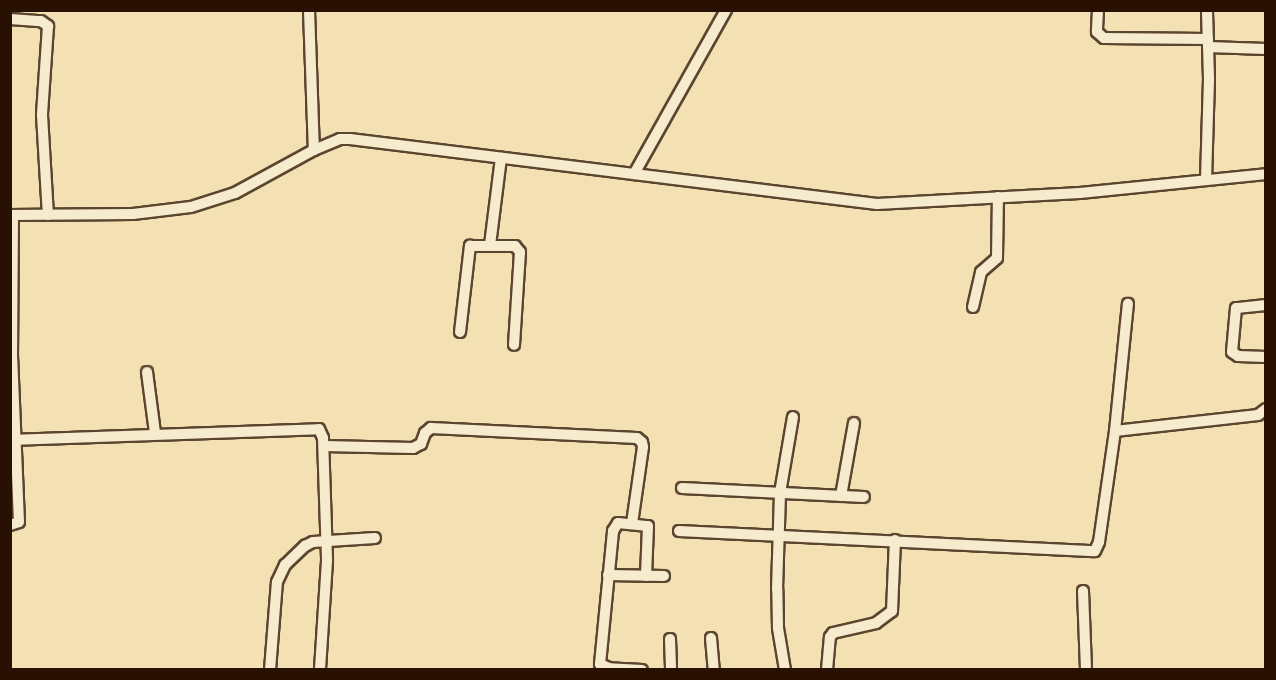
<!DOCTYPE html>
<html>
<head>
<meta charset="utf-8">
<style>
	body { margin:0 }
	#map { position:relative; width:1276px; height:680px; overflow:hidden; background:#f3e0b3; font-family:"EB Garamond",serif }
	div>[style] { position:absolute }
	.roads { filter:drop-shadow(2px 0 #5b452f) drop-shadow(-2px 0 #5b452f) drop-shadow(0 2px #5b452f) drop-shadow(0 -2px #5b452f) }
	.minor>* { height:10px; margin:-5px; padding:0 5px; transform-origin:5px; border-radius:5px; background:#f7ebce }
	span { translate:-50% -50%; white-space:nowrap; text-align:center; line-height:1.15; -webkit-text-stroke:5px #f7ebce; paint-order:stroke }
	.frame { position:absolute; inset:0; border:12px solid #281103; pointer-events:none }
</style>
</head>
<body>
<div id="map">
	<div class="roads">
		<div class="minor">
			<i style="left:309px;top:10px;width:140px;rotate:88deg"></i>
			<i style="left:1098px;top:10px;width:22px;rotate:93deg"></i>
			<i style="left:1097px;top:32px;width:9px;rotate:41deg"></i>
			<i style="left:1104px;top:38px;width:104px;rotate:0.6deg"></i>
			<i style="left:10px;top:19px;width:31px;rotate:4deg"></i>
			<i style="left:41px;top:21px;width:9px;rotate:36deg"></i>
			<i style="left:48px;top:26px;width:89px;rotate:93.9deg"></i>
			<i style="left:42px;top:115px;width:100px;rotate:86.6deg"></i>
			<i style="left:1208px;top:47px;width:58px;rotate:2deg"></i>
			<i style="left:634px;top:174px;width:188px;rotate:-60.7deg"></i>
			<i style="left:1206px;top:180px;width:101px;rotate:-88.3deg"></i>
			<i style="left:1209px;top:79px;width:69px;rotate:-91.7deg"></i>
			<i style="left:10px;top:215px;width:123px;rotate:-0.5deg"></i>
			<i style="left:133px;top:214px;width:58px;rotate:-6.9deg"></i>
			<i style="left:191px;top:207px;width:46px;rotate:-17.7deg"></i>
			<i style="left:235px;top:193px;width:90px;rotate:-28.6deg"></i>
			<i style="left:314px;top:150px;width:28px;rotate:-23deg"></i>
			<i style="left:340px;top:139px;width:10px"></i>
			<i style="left:350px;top:139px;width:531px;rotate:7.03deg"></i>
			<i style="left:877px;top:204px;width:203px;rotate:-3.1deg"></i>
			<i style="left:1080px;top:193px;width:187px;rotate:-5.8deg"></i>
			<i style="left:490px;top:245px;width:88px;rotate:-82.8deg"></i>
			<i style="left:1266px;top:305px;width:30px;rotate:174deg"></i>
			<i style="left:1236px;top:308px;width:44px;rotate:95.2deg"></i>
			<i style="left:1232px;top:352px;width:7px;rotate:34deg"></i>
			<i style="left:1238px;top:356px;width:28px;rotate:2deg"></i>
			<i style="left:973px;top:307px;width:36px;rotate:-77deg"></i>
			<i style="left:981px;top:272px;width:21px;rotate:-41deg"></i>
			<i style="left:997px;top:258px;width:61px;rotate:-89.1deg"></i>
			<i style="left:460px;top:332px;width:87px;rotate:-83.4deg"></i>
			<i style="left:470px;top:246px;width:45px"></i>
			<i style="left:515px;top:246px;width:8px;rotate:50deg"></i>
			<i style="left:520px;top:252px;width:93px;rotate:93.7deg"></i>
			<i style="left:147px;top:372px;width:62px;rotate:82.5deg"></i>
			<i style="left:1115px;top:431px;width:144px;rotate:-6.4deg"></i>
			<i style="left:1258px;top:415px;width:10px;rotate:-37deg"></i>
			<i style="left:10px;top:440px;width:309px;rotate:-2deg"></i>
			<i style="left:319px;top:429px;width:10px;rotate:66deg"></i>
			<i style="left:323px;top:438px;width:123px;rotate:88.1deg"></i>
			<i style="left:327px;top:561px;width:109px;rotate:93.7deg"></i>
			<i style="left:324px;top:446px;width:89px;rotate:1.3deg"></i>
			<i style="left:413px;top:448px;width:9px;rotate:-27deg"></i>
			<i style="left:421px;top:444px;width:12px;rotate:-70deg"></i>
			<i style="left:425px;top:433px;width:8px;rotate:-40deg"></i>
			<i style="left:431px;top:428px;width:206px;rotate:2.8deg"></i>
			<i style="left:637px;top:438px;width:6px;rotate:39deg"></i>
			<i style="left:642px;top:442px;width:5px;rotate:79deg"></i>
			<i style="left:643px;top:447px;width:77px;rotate:98.2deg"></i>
			<i style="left:682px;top:488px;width:182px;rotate:2.8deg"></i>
			<i style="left:841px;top:496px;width:74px;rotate:-79.9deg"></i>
			<i style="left:10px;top:525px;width:9px;rotate:-18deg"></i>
			<i style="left:19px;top:522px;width:166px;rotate:-92.4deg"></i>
			<i style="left:12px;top:356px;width:141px;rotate:-89.6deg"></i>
			<i style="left:679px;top:531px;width:416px;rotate:2.8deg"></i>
			<i style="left:1095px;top:551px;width:10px;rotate:-66deg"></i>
			<i style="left:1099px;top:542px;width:112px;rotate:-81.8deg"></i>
			<i style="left:1115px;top:431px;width:128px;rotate:-84.2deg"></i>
			<i style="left:608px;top:575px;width:56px;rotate:1deg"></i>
			<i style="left:1083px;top:591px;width:79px;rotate:87.8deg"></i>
			<i style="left:711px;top:638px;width:32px;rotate:85deg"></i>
			<i style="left:670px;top:639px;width:31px;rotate:88deg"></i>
			<i style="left:270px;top:670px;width:88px;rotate:-85.5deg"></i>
			<i style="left:277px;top:582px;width:19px;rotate:-65deg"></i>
			<i style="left:285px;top:565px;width:28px;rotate:-44deg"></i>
			<i style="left:305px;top:546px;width:9px;rotate:-27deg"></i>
			<i style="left:313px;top:542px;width:62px;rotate:-3.7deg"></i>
			<i style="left:642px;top:670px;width:33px;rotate:-177deg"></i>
			<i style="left:609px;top:668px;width:10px;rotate:-156deg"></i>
			<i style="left:600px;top:664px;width:134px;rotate:-84.4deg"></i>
			<i style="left:613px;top:531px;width:9px;rotate:-58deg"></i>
			<i style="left:618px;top:523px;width:30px;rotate:6deg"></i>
			<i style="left:648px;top:526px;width:50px;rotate:92.3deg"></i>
			<i style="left:785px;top:670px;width:43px;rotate:-99.5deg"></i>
			<i style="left:778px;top:628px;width:39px;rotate:-91deg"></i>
			<i style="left:777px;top:589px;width:96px;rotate:-88.2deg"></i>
			<i style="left:780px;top:493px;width:77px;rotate:-80.3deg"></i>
			<i style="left:827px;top:670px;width:33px;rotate:-85deg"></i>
			<i style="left:830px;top:637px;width:5px;rotate:-53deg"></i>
			<i style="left:833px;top:633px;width:44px;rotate:-13.1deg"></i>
			<i style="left:876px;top:623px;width:20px;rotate:-37deg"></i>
			<i style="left:892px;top:611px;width:71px;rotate:-87.6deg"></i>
		</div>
	</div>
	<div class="frame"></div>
</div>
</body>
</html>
